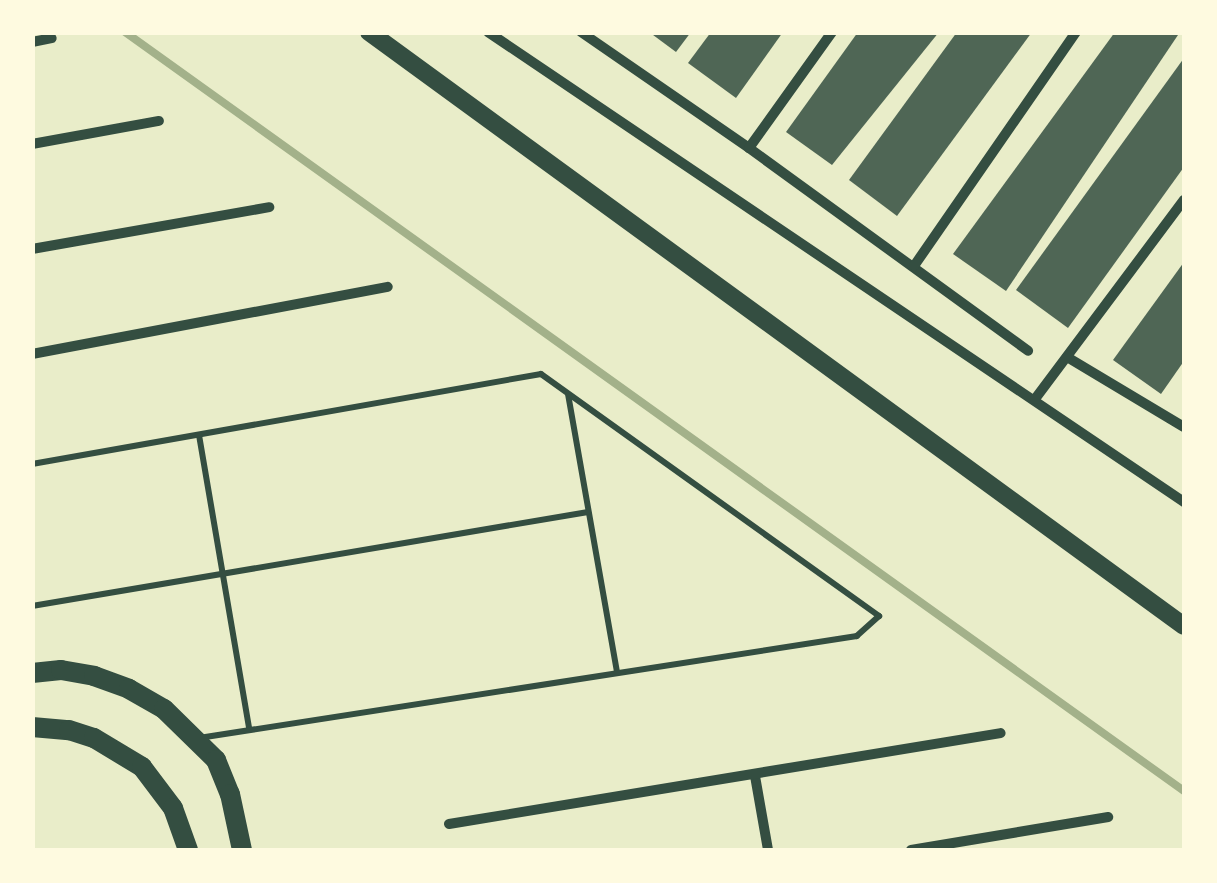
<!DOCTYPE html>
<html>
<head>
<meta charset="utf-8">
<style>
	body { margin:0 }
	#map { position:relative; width:1217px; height:883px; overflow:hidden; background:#e9edc9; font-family:"Noto Sans",sans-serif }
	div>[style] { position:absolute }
	.stream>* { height:8px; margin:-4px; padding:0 4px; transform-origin:4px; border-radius:4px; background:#a3b18a }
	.building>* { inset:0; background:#4f6655 }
	.service>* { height:6px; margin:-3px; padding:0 3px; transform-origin:3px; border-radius:3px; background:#344e41 }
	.minor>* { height:10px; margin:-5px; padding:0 5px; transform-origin:5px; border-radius:5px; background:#344e41 }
	.secondary>* { height:18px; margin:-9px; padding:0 9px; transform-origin:9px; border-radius:9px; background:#344e41 }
	.primary>* { height:20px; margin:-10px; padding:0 10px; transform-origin:10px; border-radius:10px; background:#344e41 }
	span { translate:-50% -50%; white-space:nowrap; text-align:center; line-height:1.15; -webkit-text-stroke:10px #fefae0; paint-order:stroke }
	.frame { position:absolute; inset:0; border:35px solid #fefae0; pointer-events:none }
</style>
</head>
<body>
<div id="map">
	<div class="stream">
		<i style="left:125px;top:32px;width:1303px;rotate:35.63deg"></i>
	</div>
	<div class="building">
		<i style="clip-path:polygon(649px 32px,691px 32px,676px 52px)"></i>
		<i style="clip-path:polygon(711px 32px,783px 32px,736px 98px,688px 63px)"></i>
		<i style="clip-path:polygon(858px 32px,939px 32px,832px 165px,786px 132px)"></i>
		<i style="clip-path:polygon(957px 32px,1032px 32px,897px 216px,849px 180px)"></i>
		<i style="clip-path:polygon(1115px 32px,1180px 32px,1006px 291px,953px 254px)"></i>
		<i style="clip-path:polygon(1184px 58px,1184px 167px,1068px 328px,1016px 290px)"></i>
		<i style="clip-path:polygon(1184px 262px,1184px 361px,1161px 394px,1113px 360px)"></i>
	</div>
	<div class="service">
		<i style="left:568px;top:394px;width:283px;rotate:80deg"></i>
		<i style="left:199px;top:435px;width:298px;rotate:80.3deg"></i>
		<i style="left:32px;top:464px;width:517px;rotate:-10.03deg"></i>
		<i style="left:541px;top:374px;width:416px;rotate:35.6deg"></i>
		<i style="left:879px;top:616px;width:30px;rotate:138deg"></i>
		<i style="left:857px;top:636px;width:666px;rotate:171.19deg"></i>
		<i style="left:32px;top:606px;width:564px;rotate:-9.6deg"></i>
	</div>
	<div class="minor">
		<i style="left:488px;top:32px;width:840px;rotate:34.03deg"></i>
		<i style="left:581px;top:32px;width:204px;rotate:34.6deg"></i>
		<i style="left:749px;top:148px;width:345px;rotate:36deg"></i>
		<i style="left:32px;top:42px;width:20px;rotate:-11deg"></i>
		<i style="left:32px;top:144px;width:129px;rotate:-10.3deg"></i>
		<i style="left:749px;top:148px;width:143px;rotate:-54.4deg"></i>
		<i style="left:32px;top:249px;width:241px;rotate:-10deg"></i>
		<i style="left:914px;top:266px;width:285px;rotate:-55.3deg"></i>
		<i style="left:32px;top:354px;width:362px;rotate:-10.7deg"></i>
		<i style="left:1067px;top:357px;width:136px;rotate:30.9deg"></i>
		<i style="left:1035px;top:399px;width:249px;rotate:-53.2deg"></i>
		<i style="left:755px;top:776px;width:75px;rotate:80deg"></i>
		<i style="left:449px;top:824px;width:559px;rotate:-9.36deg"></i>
		<i style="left:911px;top:850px;width:200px;rotate:-9.5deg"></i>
	</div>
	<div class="secondary">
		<i style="left:369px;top:32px;width:1008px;rotate:36.09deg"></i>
	</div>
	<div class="primary">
		<i style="left:32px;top:673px;width:29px;rotate:-6deg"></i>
		<i style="left:61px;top:670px;width:34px;rotate:10deg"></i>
		<i style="left:94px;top:676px;width:37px;rotate:20deg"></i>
		<i style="left:129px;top:689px;width:40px;rotate:29.7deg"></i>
		<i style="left:164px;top:709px;width:73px;rotate:44.4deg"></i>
		<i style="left:216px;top:760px;width:37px;rotate:68deg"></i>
		<i style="left:230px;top:794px;width:57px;rotate:77.9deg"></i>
		<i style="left:32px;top:727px;width:37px;rotate:5deg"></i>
		<i style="left:69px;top:730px;width:26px;rotate:18deg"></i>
		<i style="left:94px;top:738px;width:56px;rotate:31.1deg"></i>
		<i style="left:142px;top:767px;width:51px;rotate:52.9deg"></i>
		<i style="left:173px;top:808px;width:45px;rotate:70.3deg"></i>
	</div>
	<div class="frame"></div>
</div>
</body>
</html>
